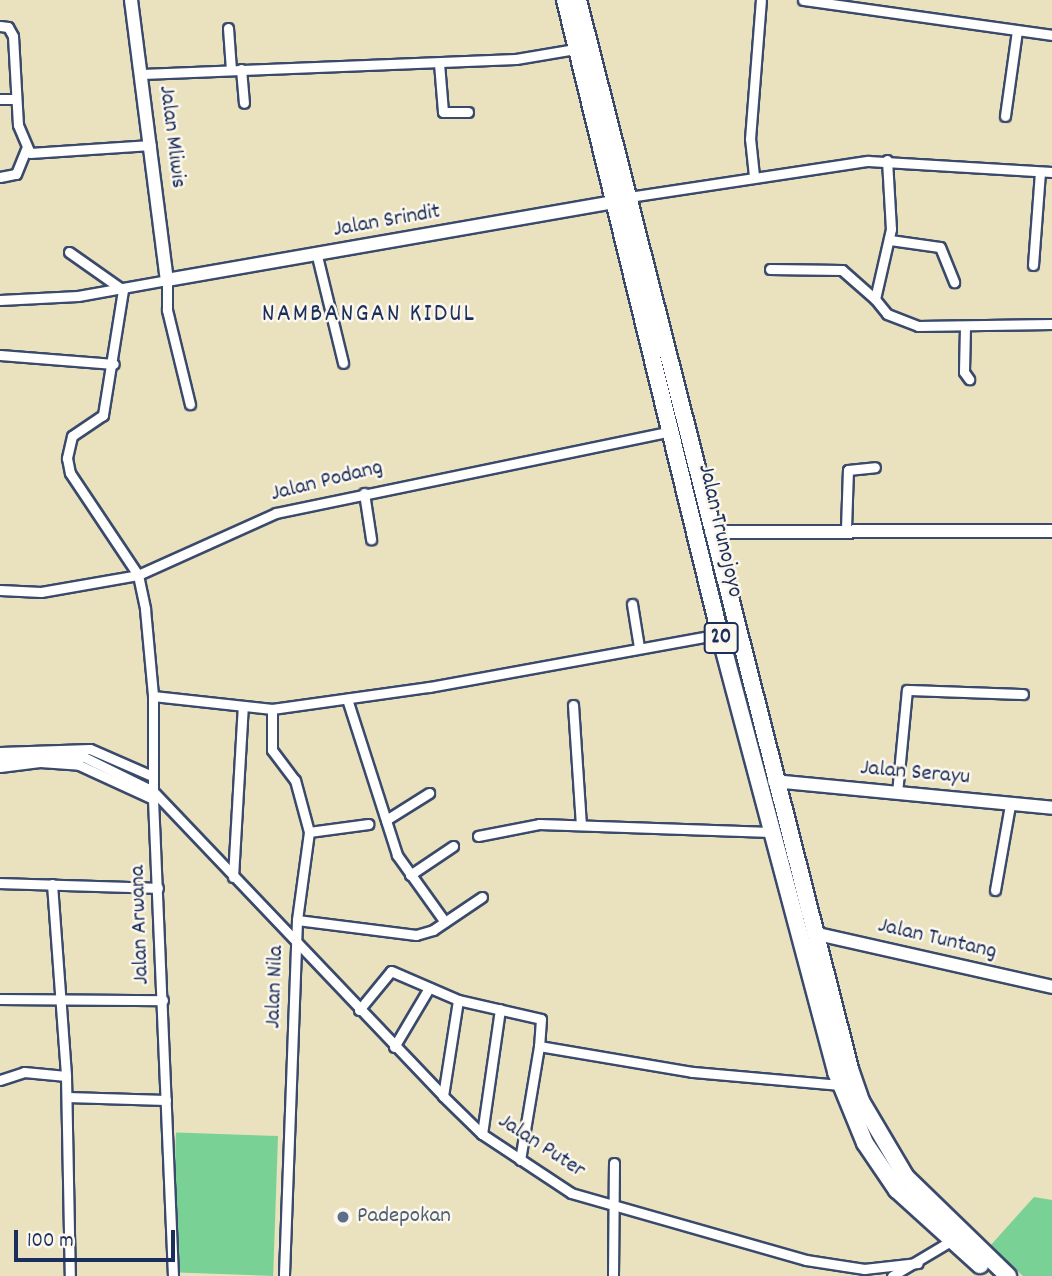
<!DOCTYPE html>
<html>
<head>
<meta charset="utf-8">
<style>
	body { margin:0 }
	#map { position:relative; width:1052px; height:1276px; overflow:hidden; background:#eae1be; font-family:Dekko,sans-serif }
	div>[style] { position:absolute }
	.green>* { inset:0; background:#79d196; transform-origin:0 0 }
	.roads { filter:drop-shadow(2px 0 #3a4a6c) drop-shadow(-2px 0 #3a4a6c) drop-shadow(0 2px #3a4a6c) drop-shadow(0 -2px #3a4a6c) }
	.street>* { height:9px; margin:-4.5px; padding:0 4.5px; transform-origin:4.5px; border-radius:4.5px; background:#fff }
	.secondary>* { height:12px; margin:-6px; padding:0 6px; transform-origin:6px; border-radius:6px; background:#fff }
	.highway>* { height:16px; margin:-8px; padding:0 8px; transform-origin:8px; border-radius:8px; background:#fff }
	.dots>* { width:19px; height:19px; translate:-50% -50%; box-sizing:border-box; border:4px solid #fbf7ec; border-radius:50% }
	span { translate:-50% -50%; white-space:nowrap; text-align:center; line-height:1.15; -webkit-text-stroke:5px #fbf7ec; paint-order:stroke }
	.shield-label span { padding:2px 5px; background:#fbf7ec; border:2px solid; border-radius:5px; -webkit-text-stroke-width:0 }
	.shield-label { font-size:21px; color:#1b2f5e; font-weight:700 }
	.street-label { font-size:23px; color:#1b2f5e }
	.service-label { font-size:23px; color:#4e5e75 }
	.left { translate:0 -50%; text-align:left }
	.quarter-label { font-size:26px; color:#1b2f5e; letter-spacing:2px }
	.scale { position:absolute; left:14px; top:1230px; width:161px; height:32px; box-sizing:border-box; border:4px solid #1b2f5e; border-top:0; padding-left:9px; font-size:21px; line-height:24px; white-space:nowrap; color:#1b2f5e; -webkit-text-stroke:5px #fbf7ec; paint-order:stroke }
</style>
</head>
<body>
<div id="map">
	<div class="green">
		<i style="left:278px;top:1136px;width:140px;height:102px;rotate:92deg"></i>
		<i style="clip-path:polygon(1034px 1197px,1052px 1200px,1052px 1276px,1023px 1276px,990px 1246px)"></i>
	</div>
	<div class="roads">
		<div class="street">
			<i style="left:803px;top:0;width:251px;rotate:8deg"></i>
			<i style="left:0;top:26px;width:8px;rotate:7deg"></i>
			<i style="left:8px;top:27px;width:10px;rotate:61deg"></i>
			<i style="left:13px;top:36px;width:89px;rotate:86.8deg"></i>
			<i style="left:18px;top:125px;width:30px;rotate:67deg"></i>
			<i style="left:30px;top:153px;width:121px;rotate:-3.8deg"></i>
			<i style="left:228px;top:28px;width:42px;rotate:85.9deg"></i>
			<i style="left:439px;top:63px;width:49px;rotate:85.3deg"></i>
			<i style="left:443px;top:112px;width:25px"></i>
			<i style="left:241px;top:69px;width:34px;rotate:85deg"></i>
			<i style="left:142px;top:74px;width:374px;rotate:-2.3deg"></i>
			<i style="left:516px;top:59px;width:60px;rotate:-9.6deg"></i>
			<i style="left:0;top:99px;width:16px"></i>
			<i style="left:1005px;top:116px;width:86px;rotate:-82deg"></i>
			<i style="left:887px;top:160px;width:69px;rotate:86.7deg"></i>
			<i style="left:891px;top:229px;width:72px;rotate:102.9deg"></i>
			<i style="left:875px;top:299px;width:19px;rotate:51deg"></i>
			<i style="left:887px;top:314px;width:33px;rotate:21deg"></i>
			<i style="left:918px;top:326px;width:134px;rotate:-0.9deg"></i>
			<i style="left:754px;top:176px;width:37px;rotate:-96deg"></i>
			<i style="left:750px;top:139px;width:139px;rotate:-85.5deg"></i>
			<i style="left:0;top:177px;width:16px;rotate:-11deg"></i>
			<i style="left:16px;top:174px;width:27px;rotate:-68deg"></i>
			<i style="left:629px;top:197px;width:242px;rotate:-8.6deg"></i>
			<i style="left:868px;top:161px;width:184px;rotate:3.4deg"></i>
			<i style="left:890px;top:240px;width:50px;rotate:8deg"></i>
			<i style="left:940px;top:247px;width:38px;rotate:68deg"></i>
			<i style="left:69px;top:252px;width:66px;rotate:35.1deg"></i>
			<i style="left:317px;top:256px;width:110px;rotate:76.3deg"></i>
			<i style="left:1033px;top:265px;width:93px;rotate:-85.7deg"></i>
			<i style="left:770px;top:269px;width:72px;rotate:0.8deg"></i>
			<i style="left:842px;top:270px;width:44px;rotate:41.3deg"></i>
			<i style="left:123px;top:290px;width:127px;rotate:99.1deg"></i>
			<i style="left:103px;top:415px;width:37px;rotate:146deg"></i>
			<i style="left:72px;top:436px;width:23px;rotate:103deg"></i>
			<i style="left:67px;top:458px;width:15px;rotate:79deg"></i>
			<i style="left:70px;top:473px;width:123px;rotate:56.3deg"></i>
			<i style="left:138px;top:575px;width:35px;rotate:78deg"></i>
			<i style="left:145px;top:609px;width:87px;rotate:84.7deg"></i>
			<i style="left:153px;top:696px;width:103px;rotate:90deg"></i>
			<i style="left:153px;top:799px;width:477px;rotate:87.6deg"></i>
			<i style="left:0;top:300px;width:78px;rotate:-2.9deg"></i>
			<i style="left:78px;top:296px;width:90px;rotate:-10.2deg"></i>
			<i style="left:167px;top:280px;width:30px;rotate:90deg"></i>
			<i style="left:167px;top:310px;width:97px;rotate:76.3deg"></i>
			<i style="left:965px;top:327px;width:45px;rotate:91.3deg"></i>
			<i style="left:964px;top:372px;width:9px;rotate:54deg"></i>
			<i style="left:0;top:355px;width:114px;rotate:4.5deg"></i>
			<i style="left:364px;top:493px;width:47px;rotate:81.3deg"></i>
			<i style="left:846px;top:529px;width:59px;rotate:-88.1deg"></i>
			<i style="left:848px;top:470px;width:27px;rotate:-6deg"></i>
			<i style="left:0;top:590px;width:41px;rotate:2.8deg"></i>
			<i style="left:41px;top:592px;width:98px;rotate:-9.9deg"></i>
			<i style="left:138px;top:575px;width:151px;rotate:-24.2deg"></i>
			<i style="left:276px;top:513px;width:404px;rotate:-11.7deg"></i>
			<i style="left:632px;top:604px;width:44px;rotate:80.8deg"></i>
			<i style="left:153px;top:696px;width:120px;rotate:6.2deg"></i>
			<i style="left:272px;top:709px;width:159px;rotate:-8deg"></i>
			<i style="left:429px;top:687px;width:296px;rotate:-10.3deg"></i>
			<i style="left:347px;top:699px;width:164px;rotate:72.2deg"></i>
			<i style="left:397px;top:855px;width:82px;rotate:54.4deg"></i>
			<i style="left:573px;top:705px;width:119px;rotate:86.2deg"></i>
			<i style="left:272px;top:709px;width:41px;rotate:90deg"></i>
			<i style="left:272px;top:750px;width:38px;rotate:53deg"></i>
			<i style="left:295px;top:780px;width:54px;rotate:74.9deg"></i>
			<i style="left:309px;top:832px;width:89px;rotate:97.8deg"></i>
			<i style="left:297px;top:920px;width:356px;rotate:92.1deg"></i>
			<i style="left:0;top:752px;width:90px;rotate:-1.9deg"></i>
			<i style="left:90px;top:749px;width:68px;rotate:23.5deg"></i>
			<i style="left:0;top:759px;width:84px;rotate:-1.4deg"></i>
			<i style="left:84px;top:757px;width:77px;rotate:26.2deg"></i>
			<i style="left:153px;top:791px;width:421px;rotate:46.4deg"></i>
			<i style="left:443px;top:1096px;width:54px;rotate:44.3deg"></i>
			<i style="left:482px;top:1134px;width:107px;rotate:33.5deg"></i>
			<i style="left:571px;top:1193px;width:244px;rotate:15.9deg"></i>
			<i style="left:806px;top:1260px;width:59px;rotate:8.8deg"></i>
			<i style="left:864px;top:1269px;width:54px;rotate:-6.3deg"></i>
			<i style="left:0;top:767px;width:40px;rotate:-7.1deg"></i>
			<i style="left:40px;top:762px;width:39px;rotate:4deg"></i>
			<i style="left:79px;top:765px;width:81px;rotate:24.7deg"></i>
			<i style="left:897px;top:793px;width:103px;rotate:-84.5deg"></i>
			<i style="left:907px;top:690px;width:116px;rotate:2deg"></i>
			<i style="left:386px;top:820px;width:51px;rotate:-32.1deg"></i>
			<i style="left:309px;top:832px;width:60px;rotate:-7.7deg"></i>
			<i style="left:478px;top:836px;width:62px;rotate:-11.1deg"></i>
			<i style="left:539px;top:824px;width:232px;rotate:2deg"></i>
			<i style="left:410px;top:875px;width:52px;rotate:-34deg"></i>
			<i style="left:233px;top:877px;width:171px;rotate:-86.7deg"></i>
			<i style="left:0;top:883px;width:158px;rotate:1.8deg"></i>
			<i style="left:52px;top:884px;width:193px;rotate:85.8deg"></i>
			<i style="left:66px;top:1076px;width:200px;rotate:88.9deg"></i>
			<i style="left:995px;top:890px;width:86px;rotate:-80deg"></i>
			<i style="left:297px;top:920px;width:120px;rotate:7.2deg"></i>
			<i style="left:416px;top:935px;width:18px;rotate:-16deg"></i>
			<i style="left:433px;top:930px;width:59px;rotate:-34deg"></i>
			<i style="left:0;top:999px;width:163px;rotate:0.4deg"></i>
			<i style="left:359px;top:1010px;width:50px;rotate:-50.6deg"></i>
			<i style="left:391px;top:971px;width:73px;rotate:23.4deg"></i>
			<i style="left:458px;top:1000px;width:85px;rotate:12.9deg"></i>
			<i style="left:541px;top:1019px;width:27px;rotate:94deg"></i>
			<i style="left:539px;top:1046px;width:155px;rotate:9.6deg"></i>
			<i style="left:692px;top:1072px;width:150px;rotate:5deg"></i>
			<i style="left:394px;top:1047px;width:69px;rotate:-59.3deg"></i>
			<i style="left:0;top:1080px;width:25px;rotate:-18deg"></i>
			<i style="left:24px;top:1072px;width:42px;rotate:5.4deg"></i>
			<i style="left:443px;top:1096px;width:97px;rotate:-81.1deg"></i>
			<i style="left:67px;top:1097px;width:99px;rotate:1.7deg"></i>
			<i style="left:482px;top:1134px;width:126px;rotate:-81.8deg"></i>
			<i style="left:520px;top:1160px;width:116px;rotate:-80.5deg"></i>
			<i style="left:613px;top:1276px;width:113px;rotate:-89.5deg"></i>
			<i style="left:892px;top:1276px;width:72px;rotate:-30.8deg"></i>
		</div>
		<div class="secondary">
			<i style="left:131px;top:0;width:282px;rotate:82.7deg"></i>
			<i style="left:167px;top:280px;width:455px;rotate:-9.9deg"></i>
			<i style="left:711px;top:532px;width:341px;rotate:-0.2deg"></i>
			<i style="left:774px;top:781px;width:279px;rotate:5.5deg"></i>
			<i style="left:813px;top:933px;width:245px;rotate:12.7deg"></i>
		</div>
		<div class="highway">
			<i style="left:565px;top:0;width:662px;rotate:76.28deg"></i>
			<i style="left:722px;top:643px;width:444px;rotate:75.1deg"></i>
			<i style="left:836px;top:1072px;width:77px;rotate:67.8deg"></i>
			<i style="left:865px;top:1143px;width:57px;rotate:55.8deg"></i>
			<i style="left:897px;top:1190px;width:112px;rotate:42.1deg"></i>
			<i style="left:578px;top:0;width:1103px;rotate:75.72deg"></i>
			<i style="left:850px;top:1069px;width:34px;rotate:71deg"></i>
			<i style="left:861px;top:1101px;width:88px;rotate:59.4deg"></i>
			<i style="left:906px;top:1177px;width:142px;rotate:44.1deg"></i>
		</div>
	</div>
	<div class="dots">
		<i style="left:343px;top:1217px;background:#5c6f8a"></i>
	</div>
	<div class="shield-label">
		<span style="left:721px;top:638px">20</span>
	</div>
	<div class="street-label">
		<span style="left:171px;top:137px;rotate:83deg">Jalan Mliwis</span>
		<span style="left:387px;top:222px;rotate:-10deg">Jalan Srindit</span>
		<span style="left:327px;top:482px;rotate:-14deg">Jalan Podang</span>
		<span style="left:719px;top:531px;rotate:77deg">Jalan Trunojoyo</span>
		<span style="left:915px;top:774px;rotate:5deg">Jalan Serayu</span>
		<span style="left:141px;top:925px;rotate:-92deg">Jalan Arwana</span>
		<span style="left:937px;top:940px;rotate:13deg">Jalan Tuntang</span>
		<span style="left:276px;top:987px;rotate:-88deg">Jalan Nila</span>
		<span style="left:541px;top:1147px;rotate:33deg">Jalan Puter</span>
	</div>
	<div class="service-label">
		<span class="left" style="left:357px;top:1217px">Padepokan</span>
	</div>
	<div class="quarter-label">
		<span style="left:369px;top:315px">NAMBANGAN KIDUL</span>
	</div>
	<div class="scale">100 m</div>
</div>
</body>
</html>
